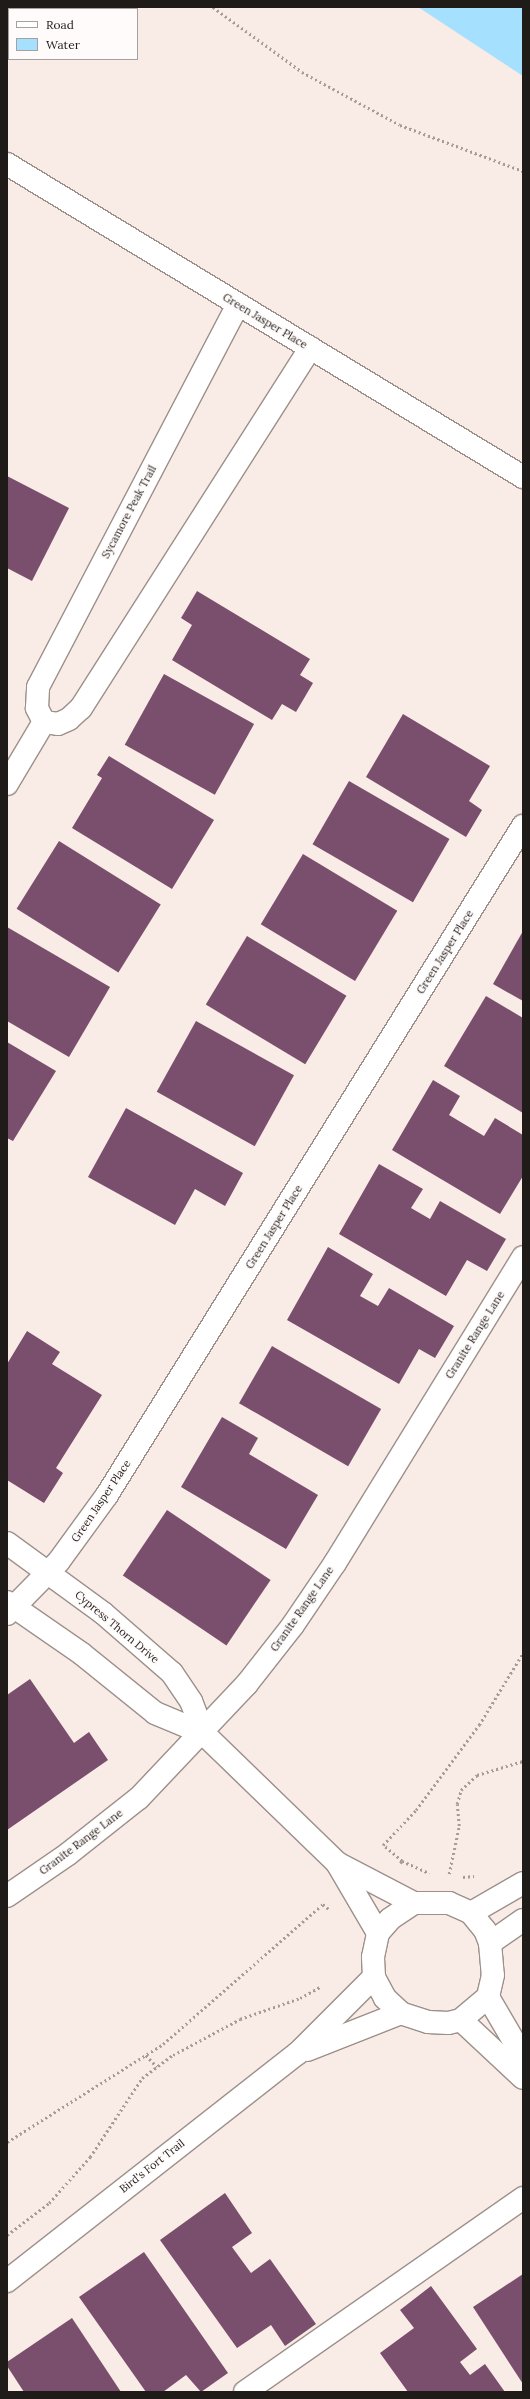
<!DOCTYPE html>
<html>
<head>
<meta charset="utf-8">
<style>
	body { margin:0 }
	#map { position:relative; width:530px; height:2399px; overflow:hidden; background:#f9ebe5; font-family:Lora,serif }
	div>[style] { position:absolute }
	.water>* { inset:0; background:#a6e0ff }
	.building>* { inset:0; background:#7a4f6d; transform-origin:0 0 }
	.path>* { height:2.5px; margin-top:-1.25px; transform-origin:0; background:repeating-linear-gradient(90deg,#a59b97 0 2px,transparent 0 5px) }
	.roads { filter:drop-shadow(1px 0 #9d908b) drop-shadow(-1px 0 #9d908b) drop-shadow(0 1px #9d908b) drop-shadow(0 -1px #9d908b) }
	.minor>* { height:22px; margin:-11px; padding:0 11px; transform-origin:11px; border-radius:11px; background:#fff }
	span { translate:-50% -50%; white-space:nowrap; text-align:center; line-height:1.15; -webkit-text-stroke:4px #fefbfa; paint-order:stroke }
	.street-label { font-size:11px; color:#1f1b19 }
	.frame { position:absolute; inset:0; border:8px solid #1f1b19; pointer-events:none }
	.legend { position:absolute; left:8px; top:8px; width:130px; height:52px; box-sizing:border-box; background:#fefbfa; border:1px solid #a5a1a0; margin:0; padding:5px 7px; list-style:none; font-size:12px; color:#1f1b19 }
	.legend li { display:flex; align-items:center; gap:8px; height:20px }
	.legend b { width:20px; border:1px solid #a5a1a0 }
</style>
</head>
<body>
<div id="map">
	<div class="water">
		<i style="clip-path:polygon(418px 7px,523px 7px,523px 76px)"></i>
	</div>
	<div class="building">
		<i style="clip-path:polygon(7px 476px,69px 508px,32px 581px,7px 568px)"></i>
		<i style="clip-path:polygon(197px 591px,310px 659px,300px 675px,313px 683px,296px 712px,282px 704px,272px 720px,172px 660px,192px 625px,181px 618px)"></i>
		<i style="left:164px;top:674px;width:103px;height:81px;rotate:29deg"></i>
		<i style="clip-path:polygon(403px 714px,490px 766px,469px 801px,482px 810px,466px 837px,366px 777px)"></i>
		<i style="clip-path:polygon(109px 756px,214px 820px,172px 889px,72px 828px,102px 778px,97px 775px)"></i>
		<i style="left:349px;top:781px;width:116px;height:73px;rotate:30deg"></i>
		<i style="left:59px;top:841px;width:120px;height:80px;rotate:32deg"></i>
		<i style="left:303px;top:854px;width:110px;height:82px;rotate:31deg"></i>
		<i style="clip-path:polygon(7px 927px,110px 987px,69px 1057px,7px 1021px)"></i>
		<i style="clip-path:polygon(523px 931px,523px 1001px,493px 984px)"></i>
		<i style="left:247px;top:936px;width:116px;height:80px;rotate:31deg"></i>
		<i style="clip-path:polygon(486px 996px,523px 1018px,523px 1113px,444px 1066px)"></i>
		<i style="left:196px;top:1021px;width:112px;height:81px;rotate:29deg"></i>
		<i style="clip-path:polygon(7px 1042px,56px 1071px,13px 1141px,7px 1138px)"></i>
		<i style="clip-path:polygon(433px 1080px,460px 1096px,449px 1115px,484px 1136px,495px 1118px,523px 1135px,523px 1176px,500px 1214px,392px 1150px)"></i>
		<i style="clip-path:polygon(126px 1108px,243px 1173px,225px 1206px,195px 1189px,175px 1225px,88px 1177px)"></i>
		<i style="clip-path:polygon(379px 1164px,423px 1189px,411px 1208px,430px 1219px,440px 1201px,506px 1239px,487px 1271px,467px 1260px,446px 1296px,339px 1234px)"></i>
		<i style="clip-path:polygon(328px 1247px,373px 1274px,360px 1296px,378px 1306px,389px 1288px,454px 1326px,435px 1358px,419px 1349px,399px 1384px,287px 1320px)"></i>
		<i style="clip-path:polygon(27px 1331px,60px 1352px,52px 1364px,102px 1395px,56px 1468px,63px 1473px,44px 1503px,7px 1480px,7px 1364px)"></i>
		<i style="left:272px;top:1346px;width:126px;height:66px;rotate:30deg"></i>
		<i style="clip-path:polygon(222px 1417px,258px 1438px,249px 1454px,318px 1495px,286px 1549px,181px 1487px)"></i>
		<i style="left:167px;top:1510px;width:125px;height:79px;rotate:34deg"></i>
		<i style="clip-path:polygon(30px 1679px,74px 1743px,89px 1732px,108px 1760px,7px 1830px,7px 1695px)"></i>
		<i style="clip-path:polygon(225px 2193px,252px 2233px,232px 2247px,251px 2273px,270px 2259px,316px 2324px,285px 2346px,271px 2325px,237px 2348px,160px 2240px)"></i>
		<i style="clip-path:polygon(144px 2252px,228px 2373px,201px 2392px,186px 2375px,163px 2392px,146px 2392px,79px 2297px)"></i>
		<i style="clip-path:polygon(523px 2274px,523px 2384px,473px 2307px)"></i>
		<i style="clip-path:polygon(431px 2286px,477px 2349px,460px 2362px,470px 2375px,485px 2364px,505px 2392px,408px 2392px,380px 2353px,414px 2328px,400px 2310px)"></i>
		<i style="clip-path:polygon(72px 2318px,121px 2392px,24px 2392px,7px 2366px,7px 2362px)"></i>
	</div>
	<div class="path">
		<i style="left:213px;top:7px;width:110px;rotate:36.1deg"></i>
		<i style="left:302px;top:72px;width:111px;rotate:28.4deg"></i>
		<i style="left:400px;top:125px;width:131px;rotate:20.5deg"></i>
		<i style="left:402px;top:1861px;width:30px;rotate:24deg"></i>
		<i style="left:400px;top:1863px;width:3px;rotate:-45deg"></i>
		<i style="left:402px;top:1861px;width:25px;rotate:-140deg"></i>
		<i style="left:383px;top:1845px;width:48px;rotate:-46.7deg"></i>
		<i style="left:416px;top:1810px;width:106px;rotate:-53.5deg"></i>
		<i style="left:479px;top:1725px;width:84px;rotate:-58.6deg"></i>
		<i style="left:449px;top:1874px;width:49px;rotate:-78.2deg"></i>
		<i style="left:459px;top:1826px;width:22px;rotate:-95deg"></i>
		<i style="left:457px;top:1804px;width:15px;rotate:-74deg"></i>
		<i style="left:461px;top:1790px;width:22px;rotate:-43deg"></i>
		<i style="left:477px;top:1775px;width:48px;rotate:-16.9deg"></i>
		<i style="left:463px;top:1877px;width:11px;rotate:-5deg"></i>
		<i style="left:146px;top:2055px;width:16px;rotate:47deg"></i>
		<i style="left:7px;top:2142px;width:184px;rotate:-32.1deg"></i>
		<i style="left:163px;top:2044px;width:213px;rotate:-41.2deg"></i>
		<i style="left:323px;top:1904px;width:9px;rotate:41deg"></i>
		<i style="left:7px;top:2235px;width:53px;rotate:-37.3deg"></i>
		<i style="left:49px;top:2203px;width:62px;rotate:-48.3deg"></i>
		<i style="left:90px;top:2157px;width:95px;rotate:-56.6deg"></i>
		<i style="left:142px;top:2078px;width:39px;rotate:-37deg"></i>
		<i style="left:173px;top:2055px;width:76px;rotate:-28.2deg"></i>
		<i style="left:240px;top:2019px;width:64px;rotate:-19.3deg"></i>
		<i style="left:300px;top:1998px;width:25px;rotate:-29deg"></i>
	</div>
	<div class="roads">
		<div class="minor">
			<i style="left:7px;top:164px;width:604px;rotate:31.24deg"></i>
			<i style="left:44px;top:722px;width:16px;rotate:-117deg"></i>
			<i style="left:37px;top:708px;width:21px;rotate:-87deg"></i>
			<i style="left:38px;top:687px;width:432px;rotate:-62.4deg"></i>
			<i style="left:44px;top:722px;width:14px;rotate:8deg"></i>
			<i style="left:58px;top:724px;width:12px;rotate:-24deg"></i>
			<i style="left:69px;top:719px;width:16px;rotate:-43deg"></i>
			<i style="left:81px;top:708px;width:427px;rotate:-57.5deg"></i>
			<i style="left:7px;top:784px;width:72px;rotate:-59.2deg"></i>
			<i style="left:7px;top:1543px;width:119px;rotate:36.1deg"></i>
			<i style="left:103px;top:1613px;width:91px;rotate:41deg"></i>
			<i style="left:172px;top:1673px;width:34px;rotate:56deg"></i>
			<i style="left:191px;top:1701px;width:34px;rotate:69deg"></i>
			<i style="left:203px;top:1733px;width:187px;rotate:44.1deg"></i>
			<i style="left:337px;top:1863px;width:81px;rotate:59.6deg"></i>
			<i style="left:7px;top:1602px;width:91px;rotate:34.7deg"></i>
			<i style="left:82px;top:1654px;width:94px;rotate:38.9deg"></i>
			<i style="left:155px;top:1713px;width:52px;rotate:22.6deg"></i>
			<i style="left:7px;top:1614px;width:74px;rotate:-45.5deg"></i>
			<i style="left:59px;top:1561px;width:82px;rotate:-54deg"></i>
			<i style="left:107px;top:1495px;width:788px;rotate:-58.13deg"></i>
			<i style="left:337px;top:1863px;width:87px;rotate:27.5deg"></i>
			<i style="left:7px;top:1896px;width:74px;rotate:-34.5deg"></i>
			<i style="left:68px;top:1854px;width:90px;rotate:-38.3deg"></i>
			<i style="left:139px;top:1798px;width:156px;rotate:-46.6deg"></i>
			<i style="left:246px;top:1685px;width:76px;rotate:-51.9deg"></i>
			<i style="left:293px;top:1625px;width:75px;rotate:-55.9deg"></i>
			<i style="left:335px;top:1563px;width:359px;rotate:-58.4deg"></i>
			<i style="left:414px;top:1903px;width:35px"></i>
			<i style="left:449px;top:1903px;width:24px;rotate:24deg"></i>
			<i style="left:471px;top:1913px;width:22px;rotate:51deg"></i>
			<i style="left:485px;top:1930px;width:14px;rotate:69deg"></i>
			<i style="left:490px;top:1943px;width:32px;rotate:85deg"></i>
			<i style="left:493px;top:1975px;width:23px;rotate:103deg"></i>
			<i style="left:488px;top:1997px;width:35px;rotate:140deg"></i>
			<i style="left:461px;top:2020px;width:13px;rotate:167deg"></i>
			<i style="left:448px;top:2023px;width:20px;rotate:-177deg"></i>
			<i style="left:428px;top:2022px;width:28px;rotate:-162deg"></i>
			<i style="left:401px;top:2013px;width:22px;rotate:-137deg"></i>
			<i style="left:385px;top:1998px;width:24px;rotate:-118deg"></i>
			<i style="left:374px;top:1977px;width:20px;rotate:-93deg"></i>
			<i style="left:373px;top:1957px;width:25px;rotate:-78deg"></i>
			<i style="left:378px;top:1933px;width:18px;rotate:-49deg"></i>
			<i style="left:390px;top:1919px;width:29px;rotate:-34deg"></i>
			<i style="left:471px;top:1913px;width:60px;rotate:-30deg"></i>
			<i style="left:490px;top:1943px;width:40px;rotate:-34.9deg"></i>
			<i style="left:488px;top:1997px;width:69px;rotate:59.7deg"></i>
			<i style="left:461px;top:2020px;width:85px;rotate:43.1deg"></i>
			<i style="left:307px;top:2050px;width:101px;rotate:-21.5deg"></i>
			<i style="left:7px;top:2281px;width:370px;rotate:-38.1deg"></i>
			<i style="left:298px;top:2053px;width:107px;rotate:-45deg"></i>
			<i style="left:245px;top:2392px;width:339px;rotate:-34.9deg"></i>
		</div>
	</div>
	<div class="street-label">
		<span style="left:265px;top:321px;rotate:31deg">Green Jasper Place</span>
		<span style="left:129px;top:512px;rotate:-62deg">Sycamore Peak Trail</span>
		<span style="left:445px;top:952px;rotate:-58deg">Green Jasper Place</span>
		<span style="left:274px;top:1227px;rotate:-58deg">Green Jasper Place</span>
		<span style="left:475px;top:1335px;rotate:-58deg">Granite Range Lane</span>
		<span style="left:101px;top:1501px;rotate:-56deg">Green Jasper Place</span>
		<span style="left:302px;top:1609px;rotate:-55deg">Granite Range Lane</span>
		<span style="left:117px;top:1627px;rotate:40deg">Cypress Thorn Drive</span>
		<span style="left:81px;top:1842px;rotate:-37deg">Granite Range Lane</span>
		<span style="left:152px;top:2166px;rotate:-38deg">Bird's Fort Trail</span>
	</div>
	<div class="frame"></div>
	<ul class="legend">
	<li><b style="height:5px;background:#fff"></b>Road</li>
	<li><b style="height:11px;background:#a6e0ff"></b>Water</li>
	</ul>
</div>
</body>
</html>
